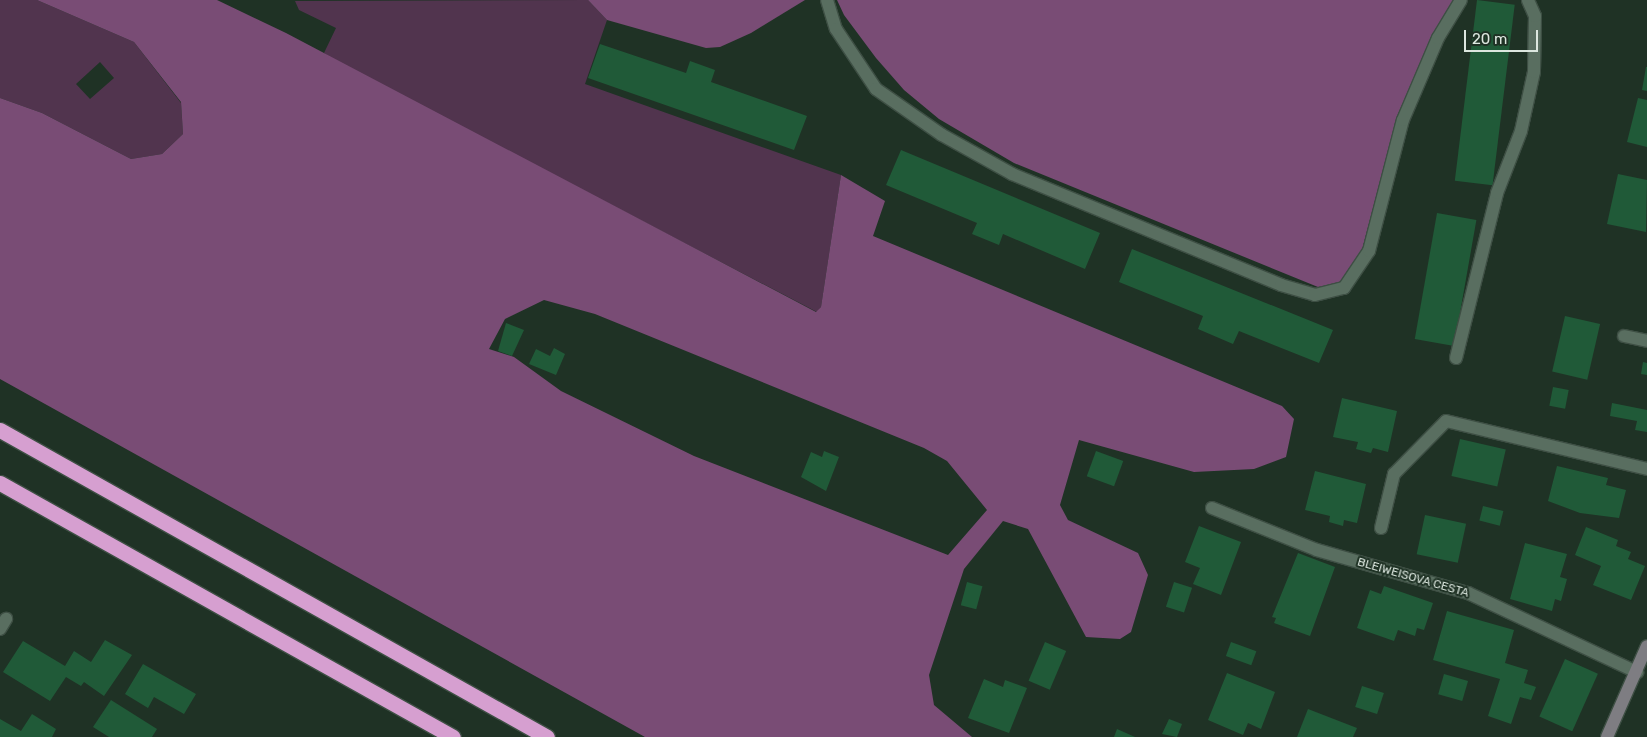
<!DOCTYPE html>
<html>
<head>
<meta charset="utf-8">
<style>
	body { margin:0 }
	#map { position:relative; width:1647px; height:737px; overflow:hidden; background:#1f3225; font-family:Rubik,sans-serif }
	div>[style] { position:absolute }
	.green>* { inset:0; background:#51344e }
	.forest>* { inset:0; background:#794c75 }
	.building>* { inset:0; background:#205a38; transform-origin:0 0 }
	.roads { filter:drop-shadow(1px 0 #3e4f44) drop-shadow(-1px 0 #3e4f44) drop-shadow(0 1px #3e4f44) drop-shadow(0 -1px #3e4f44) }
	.service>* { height:12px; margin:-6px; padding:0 6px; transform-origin:6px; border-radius:6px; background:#596e60 }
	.minor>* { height:12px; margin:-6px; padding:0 6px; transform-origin:6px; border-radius:6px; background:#596e60 }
	.secondary>* { height:12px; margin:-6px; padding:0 6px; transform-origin:6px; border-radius:6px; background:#7e7d82 }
	.motorway>* { height:15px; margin:-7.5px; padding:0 7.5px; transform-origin:7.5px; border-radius:7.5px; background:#d69fd0 }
	span { translate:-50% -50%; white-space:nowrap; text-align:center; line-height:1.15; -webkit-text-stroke:4px #1f3225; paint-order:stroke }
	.street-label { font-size:12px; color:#dce7df }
	.scale { position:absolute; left:1464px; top:30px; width:74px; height:22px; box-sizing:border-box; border:2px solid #dce7df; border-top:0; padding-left:6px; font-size:15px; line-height:18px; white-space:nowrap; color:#dce7df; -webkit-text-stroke:4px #1f3225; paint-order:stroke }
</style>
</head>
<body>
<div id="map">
	<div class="green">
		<i style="clip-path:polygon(evenodd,0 0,37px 0,134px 42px,181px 103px,183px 134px,162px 154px,131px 159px,42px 113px,0 98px,0 0,100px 62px,114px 78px,90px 99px,76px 84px,100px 62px)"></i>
		<i style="clip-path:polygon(588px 0,607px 20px,585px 84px,841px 175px,821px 307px,817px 312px,337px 62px,324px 53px,336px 28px,299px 10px,295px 1px)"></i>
	</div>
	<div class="forest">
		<i style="clip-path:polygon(evenodd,37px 0,217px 0,286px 33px,816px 312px,821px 307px,841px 175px,885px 201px,873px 236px,1282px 406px,1294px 419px,1286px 457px,1254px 469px,1194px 472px,1079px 440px,1060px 505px,1068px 520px,1138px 553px,1148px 575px,1131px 632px,1120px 639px,1086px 637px,1028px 529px,1003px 521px,964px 569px,929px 675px,934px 705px,972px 737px,645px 737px,0 379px,0 98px,42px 113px,131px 159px,162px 154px,183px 134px,181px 102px,134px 42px,37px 0,544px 300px,595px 314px,924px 448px,947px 461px,987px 510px,948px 555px,694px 456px,561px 391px,514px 357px,489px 349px,505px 319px,544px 300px)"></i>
		<i style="clip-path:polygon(588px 0,805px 0,751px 33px,720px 47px,706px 48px,607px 20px)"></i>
		<i style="clip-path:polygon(837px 0,1456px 0,1433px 36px,1398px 114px,1362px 250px,1339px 284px,1318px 287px,1014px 163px,939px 119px,904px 90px,876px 58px,844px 15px)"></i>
	</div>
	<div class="building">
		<i style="left:1477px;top:0;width:38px;height:182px;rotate:7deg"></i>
		<i style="clip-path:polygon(600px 44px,686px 73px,690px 61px,715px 70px,711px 82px,807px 116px,794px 150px,588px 78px)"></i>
		<i style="clip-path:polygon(1646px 67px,1647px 67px,1647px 91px,1642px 90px)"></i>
		<i style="clip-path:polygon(1638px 98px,1647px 100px,1647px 147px,1627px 142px)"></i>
		<i style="clip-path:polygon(901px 150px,1100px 233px,1085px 269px,1003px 234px,999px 245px,972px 234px,977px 223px,886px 185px)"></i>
		<i style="clip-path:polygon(1618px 174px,1647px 180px,1646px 232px,1607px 224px)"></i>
		<i style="left:1437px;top:213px;width:40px;height:128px;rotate:10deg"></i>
		<i style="clip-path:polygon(1132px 249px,1333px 330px,1319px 363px,1239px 331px,1233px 344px,1198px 329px,1203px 316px,1119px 282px)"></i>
		<i style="left:1565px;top:316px;width:36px;height:57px;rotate:13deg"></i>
		<i style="clip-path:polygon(506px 323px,524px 330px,512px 356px,498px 351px)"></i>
		<i style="clip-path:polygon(554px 348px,565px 354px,556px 375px,529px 364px,536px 349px,550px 356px)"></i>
		<i style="clip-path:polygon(1643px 362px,1647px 363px,1647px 375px,1641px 374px)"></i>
		<i style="left:1553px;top:387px;width:16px;height:19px;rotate:11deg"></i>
		<i style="clip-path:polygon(1342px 398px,1397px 411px,1388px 452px,1373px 448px,1371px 453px,1356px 449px,1358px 442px,1333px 437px)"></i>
		<i style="clip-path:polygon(1612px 403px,1647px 410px,1647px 432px,1635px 430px,1637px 421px,1610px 416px)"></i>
		<i style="left:1460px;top:439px;width:47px;height:38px;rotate:13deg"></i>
		<i style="clip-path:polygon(824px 451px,839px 457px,826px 491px,801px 477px,811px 452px,822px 457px)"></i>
		<i style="left:1096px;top:451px;width:29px;height:27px;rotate:20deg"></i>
		<i style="clip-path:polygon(1557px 466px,1608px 478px,1606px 485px,1626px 490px,1619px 518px,1580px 513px,1548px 501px)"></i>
		<i style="clip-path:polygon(1315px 471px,1366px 484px,1357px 523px,1344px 520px,1343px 526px,1329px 522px,1330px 516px,1305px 510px)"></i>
		<i style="left:1483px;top:506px;width:21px;height:15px;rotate:14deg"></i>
		<i style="left:1425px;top:515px;width:42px;height:40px;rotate:12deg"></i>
		<i style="clip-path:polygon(1199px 526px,1241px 542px,1221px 595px,1193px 584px,1200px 568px,1185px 562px)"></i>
		<i style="clip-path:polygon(1586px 527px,1618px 540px,1616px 546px,1631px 552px,1628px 559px,1645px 566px,1631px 600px,1593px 585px,1601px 566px,1575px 555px)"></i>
		<i style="clip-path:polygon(1525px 543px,1567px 554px,1560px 577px,1567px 579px,1561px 601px,1555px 599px,1552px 611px,1510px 599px)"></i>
		<i style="clip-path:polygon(1298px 553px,1335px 567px,1310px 636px,1274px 623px,1276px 618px,1272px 617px)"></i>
		<i style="left:967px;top:582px;width:16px;height:24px;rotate:15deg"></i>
		<i style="left:1174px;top:582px;width:19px;height:26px;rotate:18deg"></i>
		<i style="clip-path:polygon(1384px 586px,1433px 603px,1424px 630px,1417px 628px,1415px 636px,1398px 630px,1394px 641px,1357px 628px,1370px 590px,1381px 594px)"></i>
		<i style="clip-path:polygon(1447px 611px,1514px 630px,1505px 663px,1528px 670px,1524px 683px,1536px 687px,1531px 700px,1520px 697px,1511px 724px,1488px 716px,1500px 679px,1433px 660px)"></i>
		<i style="clip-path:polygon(105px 640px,132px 655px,104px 696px,84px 682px,81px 686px,66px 677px,50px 701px,3px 672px,23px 641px,65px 666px,74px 651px,91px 662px)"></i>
		<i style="left:1045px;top:642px;width:23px;height:42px;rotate:23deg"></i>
		<i style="left:1231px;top:642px;width:27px;height:15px;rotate:20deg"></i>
		<i style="left:1565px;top:659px;width:36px;height:63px;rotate:24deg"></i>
		<i style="clip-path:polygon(143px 664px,196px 694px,184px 714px,154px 697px,148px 708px,125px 694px)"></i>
		<i style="clip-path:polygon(1227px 673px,1275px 692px,1261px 729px,1248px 723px,1243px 735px,1208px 720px)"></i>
		<i style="left:1444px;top:674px;width:25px;height:21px;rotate:16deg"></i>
		<i style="clip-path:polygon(984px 679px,1003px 687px,1005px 680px,1027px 688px,1009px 733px,968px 718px)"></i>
		<i style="left:1362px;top:686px;width:23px;height:22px;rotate:18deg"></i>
		<i style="clip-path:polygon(111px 700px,157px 729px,152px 737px,109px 737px,93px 727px)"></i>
		<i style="clip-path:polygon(1308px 709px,1357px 728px,1353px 737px,1297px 737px)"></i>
		<i style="clip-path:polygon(32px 714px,56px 729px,52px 737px,0 737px,0 719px,21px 731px)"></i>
		<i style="clip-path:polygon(1169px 719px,1182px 724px,1177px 737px,1162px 734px)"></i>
		<i style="clip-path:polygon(1117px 729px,1135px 737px,1114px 737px)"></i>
	</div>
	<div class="roads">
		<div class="service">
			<i style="left:1456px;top:358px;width:170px;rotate:-76deg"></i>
			<i style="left:1497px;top:193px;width:66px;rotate:-68.8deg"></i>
			<i style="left:1521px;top:131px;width:60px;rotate:-77.6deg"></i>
			<i style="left:1534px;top:72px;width:56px;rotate:-89deg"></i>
			<i style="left:1535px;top:16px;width:17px;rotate:-114deg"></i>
		</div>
		<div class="minor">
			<i style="left:827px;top:0;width:30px;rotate:73deg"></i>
			<i style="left:836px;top:29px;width:72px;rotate:56.3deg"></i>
			<i style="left:876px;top:89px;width:80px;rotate:34.9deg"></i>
			<i style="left:942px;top:135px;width:80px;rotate:29.1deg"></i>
			<i style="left:1012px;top:174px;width:291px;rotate:22.4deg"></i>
			<i style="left:1281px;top:285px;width:35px;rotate:16deg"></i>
			<i style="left:1315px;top:295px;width:30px;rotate:-14deg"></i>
			<i style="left:1344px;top:288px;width:45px;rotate:-56deg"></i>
			<i style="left:1369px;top:251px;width:135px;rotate:-75.5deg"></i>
			<i style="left:1403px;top:120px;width:89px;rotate:-66.9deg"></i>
			<i style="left:1438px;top:38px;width:44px;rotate:-58.8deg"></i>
			<i style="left:1624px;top:336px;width:24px;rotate:12deg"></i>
			<i style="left:1212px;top:508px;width:113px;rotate:21.8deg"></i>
			<i style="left:1317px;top:550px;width:157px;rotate:15.9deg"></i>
			<i style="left:1468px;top:593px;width:187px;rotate:25.1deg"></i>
			<i style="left:1381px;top:528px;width:56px;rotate:-76.5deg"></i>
			<i style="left:1394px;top:474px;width:74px;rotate:-45.5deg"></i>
			<i style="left:1446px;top:421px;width:207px;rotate:13.4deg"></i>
			<i style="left:0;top:629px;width:12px;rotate:-59deg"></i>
		</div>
		<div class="secondary">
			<i style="left:1607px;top:737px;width:99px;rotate:-66.3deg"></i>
		</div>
		<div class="motorway">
			<i style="left:0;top:430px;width:627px;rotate:29.3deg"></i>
			<i style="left:0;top:483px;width:519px;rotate:29.28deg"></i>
		</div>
	</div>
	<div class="street-label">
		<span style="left:1413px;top:578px;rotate:16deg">BLEIWEISOVA CESTA</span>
	</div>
	<div class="scale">20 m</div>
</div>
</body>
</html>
